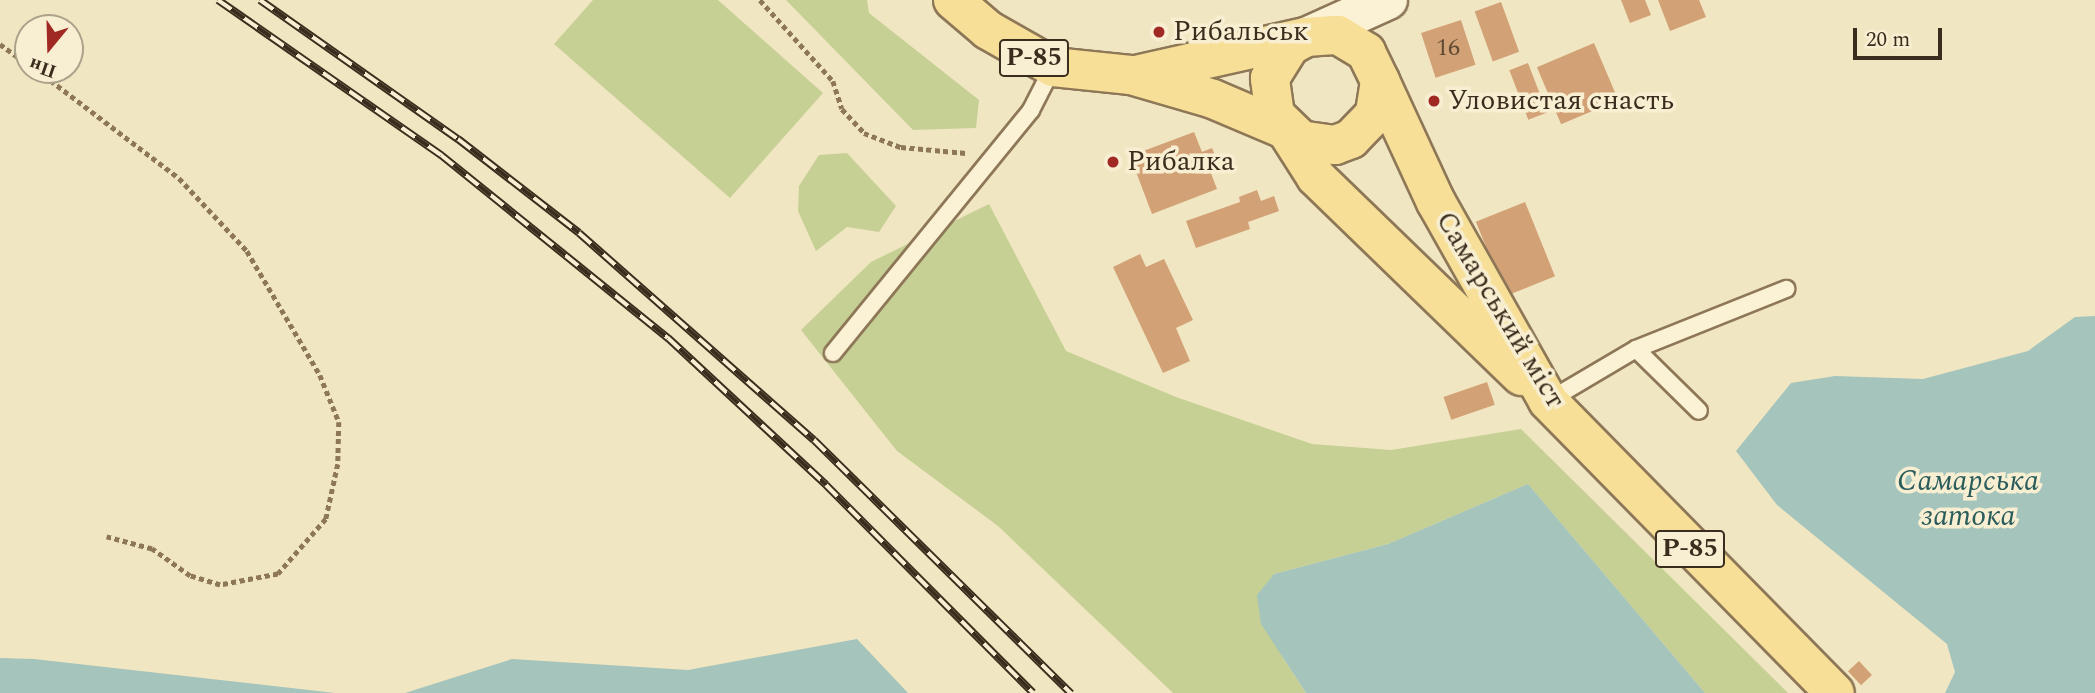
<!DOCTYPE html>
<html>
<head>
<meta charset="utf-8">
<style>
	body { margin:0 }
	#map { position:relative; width:2095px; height:693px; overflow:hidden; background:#f1e6c2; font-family:Spectral,serif }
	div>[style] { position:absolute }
	.green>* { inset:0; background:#c6d095 }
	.water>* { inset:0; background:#a4c4bc }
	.building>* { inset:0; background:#d2a175; transform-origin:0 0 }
	.path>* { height:4.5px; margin-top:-2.25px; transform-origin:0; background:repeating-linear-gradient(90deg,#8d7757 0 5px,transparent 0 8.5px) }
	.roads { filter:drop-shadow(2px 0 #8d7757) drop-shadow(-2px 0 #8d7757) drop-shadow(0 2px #8d7757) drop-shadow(0 -2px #8d7757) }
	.lane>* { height:16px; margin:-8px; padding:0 8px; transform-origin:8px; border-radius:8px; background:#fbf2d6 }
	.secondary>* { height:38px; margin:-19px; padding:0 19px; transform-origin:19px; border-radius:19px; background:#fbf2d6 }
	.primary>* { height:38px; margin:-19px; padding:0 19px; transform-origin:19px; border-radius:19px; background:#f7df97 }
	.rail>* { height:8px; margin-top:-4px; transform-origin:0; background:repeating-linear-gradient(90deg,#f8efd2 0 16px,#3b2d1d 0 32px); box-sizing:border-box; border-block:2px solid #3b2d1d }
	.dots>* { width:19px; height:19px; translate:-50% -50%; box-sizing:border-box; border:4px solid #f8efd2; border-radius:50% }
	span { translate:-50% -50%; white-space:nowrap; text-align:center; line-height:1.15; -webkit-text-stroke:7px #f8efd2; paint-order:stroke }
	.number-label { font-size:24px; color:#614a33 }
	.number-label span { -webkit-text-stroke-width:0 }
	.shield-label span { padding:2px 5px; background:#f8efd2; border:2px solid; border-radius:5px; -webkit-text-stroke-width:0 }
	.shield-label { font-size:26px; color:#3b2d1d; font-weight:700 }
	.poi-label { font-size:28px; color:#3b2d1d }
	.left { translate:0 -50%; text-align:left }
	.street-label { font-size:28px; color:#3b2d1d }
	.water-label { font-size:30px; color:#2b5c5c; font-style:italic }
	.north { position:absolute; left:14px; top:14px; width:70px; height:70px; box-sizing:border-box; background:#f8efd2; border:2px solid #aca18a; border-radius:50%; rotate:199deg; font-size:19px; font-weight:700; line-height:28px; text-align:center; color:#3b2d1d }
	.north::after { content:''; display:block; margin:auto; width:24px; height:32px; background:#a02923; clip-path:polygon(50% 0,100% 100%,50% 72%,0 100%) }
	.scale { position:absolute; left:1853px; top:28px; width:89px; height:32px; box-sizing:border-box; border:4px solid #3b2d1d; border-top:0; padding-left:9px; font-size:21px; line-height:24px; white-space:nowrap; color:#3b2d1d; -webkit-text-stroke:5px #f8efd2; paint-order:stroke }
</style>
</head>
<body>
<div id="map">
	<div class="green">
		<i style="clip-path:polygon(593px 0,718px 0,823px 93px,730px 198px,554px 44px)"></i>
		<i style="clip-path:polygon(786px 0,867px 0,869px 13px,979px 100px,976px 128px,913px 130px)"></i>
		<i style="clip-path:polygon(847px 153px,896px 206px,879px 232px,847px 227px,816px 251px,798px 211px,799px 186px,819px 155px)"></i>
		<i style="clip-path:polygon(989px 204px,1066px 351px,1176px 397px,1312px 444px,1391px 450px,1521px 429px,1788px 693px,1705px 693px,1528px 484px,1388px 544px,1274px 574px,1283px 658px,1306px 693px,1173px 693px,998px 526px,897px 451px,801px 330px,871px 262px)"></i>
	</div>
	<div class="water">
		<i style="clip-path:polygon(2095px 316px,2095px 693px,1945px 693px,1955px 672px,1947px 644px,1777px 505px,1736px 451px,1791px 383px,1835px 376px,1923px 379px,2028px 351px,2075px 317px)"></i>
		<i style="clip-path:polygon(1528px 484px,1705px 693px,1306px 693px,1261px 624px,1257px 595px,1274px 574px,1388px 544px)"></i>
		<i style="clip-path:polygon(857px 639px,908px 693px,405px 693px,512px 659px,688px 670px)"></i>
		<i style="clip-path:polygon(0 658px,34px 659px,335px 693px,0 693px)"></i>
	</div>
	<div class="building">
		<i style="clip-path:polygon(1621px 0,1645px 0,1651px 15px,1630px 23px)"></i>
		<i style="clip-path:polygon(1658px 0,1699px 0,1706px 17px,1670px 31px)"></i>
		<i style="left:1501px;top:2px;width:53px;height:28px;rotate:70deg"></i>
		<i style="left:1461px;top:20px;width:47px;height:42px;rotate:72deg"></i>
		<i style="left:1594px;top:43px;width:62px;height:62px;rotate:67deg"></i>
		<i style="left:1528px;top:63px;width:53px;height:20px;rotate:69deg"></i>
		<i style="clip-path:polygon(1194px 132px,1202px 152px,1212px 148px,1219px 165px,1209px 168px,1217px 189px,1152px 214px,1130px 156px)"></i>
		<i style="clip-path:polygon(1257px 190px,1261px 201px,1274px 196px,1279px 211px,1248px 222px,1250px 229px,1196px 248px,1186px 221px,1240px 202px,1239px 197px)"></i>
		<i style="left:1525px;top:202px;width:80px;height:53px;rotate:68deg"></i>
		<i style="clip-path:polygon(1140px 254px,1146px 267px,1164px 259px,1193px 320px,1176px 328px,1190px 361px,1163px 373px,1113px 267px)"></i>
		<i style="left:1487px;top:382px;width:24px;height:46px;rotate:71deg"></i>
		<i style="left:1859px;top:661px;width:19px;height:15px;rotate:47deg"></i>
	</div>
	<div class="path">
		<i style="left:760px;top:0;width:109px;rotate:48deg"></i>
		<i style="left:833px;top:81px;width:29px;rotate:72deg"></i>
		<i style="left:842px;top:109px;width:33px;rotate:47deg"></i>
		<i style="left:864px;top:133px;width:40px;rotate:21deg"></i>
		<i style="left:901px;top:147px;width:65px;rotate:5.3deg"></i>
		<i style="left:0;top:44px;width:34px;rotate:36deg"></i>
		<i style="left:37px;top:70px;width:178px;rotate:37.3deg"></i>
		<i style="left:179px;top:178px;width:100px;rotate:47deg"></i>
		<i style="left:247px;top:251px;width:144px;rotate:59.5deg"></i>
		<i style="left:320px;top:375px;width:51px;rotate:68deg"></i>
		<i style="left:339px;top:422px;width:42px;rotate:91.4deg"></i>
		<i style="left:338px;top:464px;width:56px;rotate:102.3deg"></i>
		<i style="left:326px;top:519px;width:73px;rotate:131.1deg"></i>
		<i style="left:278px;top:574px;width:59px;rotate:169.3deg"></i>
		<i style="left:220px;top:585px;width:31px;rotate:-163deg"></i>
		<i style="left:190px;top:576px;width:47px;rotate:-144.6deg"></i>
		<i style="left:152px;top:549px;width:47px;rotate:-165.1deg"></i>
	</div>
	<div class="roads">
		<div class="lane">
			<i style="left:1636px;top:349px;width:88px;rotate:44.5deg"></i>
			<i style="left:833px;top:353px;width:313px;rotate:-50.8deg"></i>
			<i style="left:1031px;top:110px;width:48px;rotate:-62.9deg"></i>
			<i style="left:1548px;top:401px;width:102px;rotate:-30.6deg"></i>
			<i style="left:1636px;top:349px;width:162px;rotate:-21.8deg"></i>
		</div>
		<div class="secondary">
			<i style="left:1306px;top:37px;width:90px;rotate:-24.3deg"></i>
		</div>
		<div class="primary">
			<i style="left:953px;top:0;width:46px;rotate:40.6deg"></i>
			<i style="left:988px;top:30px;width:75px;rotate:29.6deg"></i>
			<i style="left:1053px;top:67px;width:78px;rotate:5.9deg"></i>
			<i style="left:1131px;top:75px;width:85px;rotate:16.3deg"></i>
			<i style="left:1213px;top:99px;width:79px;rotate:23deg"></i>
			<i style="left:1286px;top:130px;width:56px;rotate:57.4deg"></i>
			<i style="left:1316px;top:177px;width:286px;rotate:44.1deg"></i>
			<i style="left:1140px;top:74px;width:170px;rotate:-12.6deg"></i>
			<i style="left:1306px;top:37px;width:32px;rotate:-4deg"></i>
			<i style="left:1338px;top:35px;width:33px;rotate:31deg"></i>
			<i style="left:1366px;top:52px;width:32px;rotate:64deg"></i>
			<i style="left:1380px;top:81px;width:33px;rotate:99deg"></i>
			<i style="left:1375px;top:114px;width:35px;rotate:134deg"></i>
			<i style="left:1351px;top:139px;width:17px;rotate:159deg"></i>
			<i style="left:1335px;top:145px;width:34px;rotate:-172deg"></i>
			<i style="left:1301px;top:140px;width:36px;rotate:-136deg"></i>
			<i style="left:1275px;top:115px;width:37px;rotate:-98deg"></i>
			<i style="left:1270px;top:78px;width:38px;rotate:-58deg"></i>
			<i style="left:1290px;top:46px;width:18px;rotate:-29deg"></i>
			<i style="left:1380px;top:81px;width:133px;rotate:65.2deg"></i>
			<i style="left:1436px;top:202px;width:228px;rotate:60.6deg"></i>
			<i style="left:1548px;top:401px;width:409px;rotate:45.5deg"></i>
		</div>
	</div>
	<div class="rail">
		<i style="left:218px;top:0;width:272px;rotate:34.8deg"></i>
		<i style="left:441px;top:155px;width:292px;rotate:38.9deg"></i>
		<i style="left:668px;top:338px;width:216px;rotate:42.9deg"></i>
		<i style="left:826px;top:485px;width:293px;rotate:45.1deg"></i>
		<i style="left:260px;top:0;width:242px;rotate:35.1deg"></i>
		<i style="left:458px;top:139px;width:153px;rotate:37.8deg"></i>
		<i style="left:579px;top:233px;width:313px;rotate:41.4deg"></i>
		<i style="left:814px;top:440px;width:361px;rotate:44.6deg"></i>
	</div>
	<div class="dots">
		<i style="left:1159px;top:32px;background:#a02923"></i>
		<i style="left:1434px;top:101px;background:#a02923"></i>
		<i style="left:1113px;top:162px;background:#a02923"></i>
	</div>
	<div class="number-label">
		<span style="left:1448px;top:49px">16</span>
	</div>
	<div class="shield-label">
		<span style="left:1034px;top:58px">Р-85</span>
		<span style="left:1690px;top:549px">Р-85</span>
	</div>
	<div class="poi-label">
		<span class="left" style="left:1173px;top:32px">Рибальськ</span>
		<span class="left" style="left:1448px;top:101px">Уловистая снасть</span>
		<span class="left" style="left:1127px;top:162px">Рибалка</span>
	</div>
	<div class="street-label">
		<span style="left:1500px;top:310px;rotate:59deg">Самарський міст</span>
	</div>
	<div class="water-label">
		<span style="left:1968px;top:498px">Самарська<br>затока</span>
	</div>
	<div class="north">Пн</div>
	<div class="scale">20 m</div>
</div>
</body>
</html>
